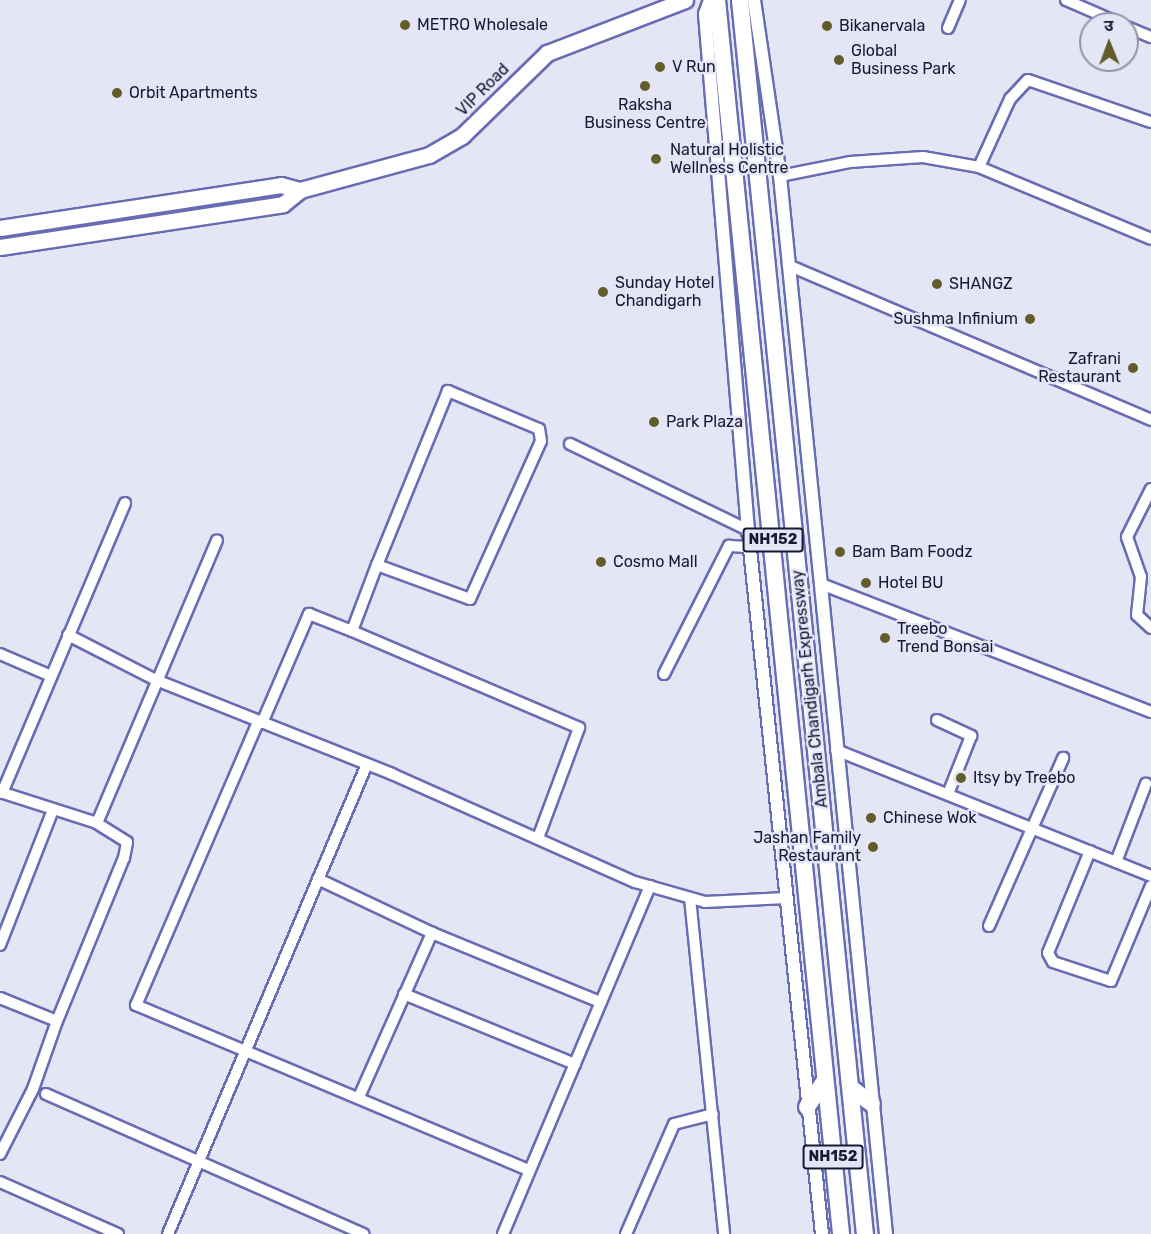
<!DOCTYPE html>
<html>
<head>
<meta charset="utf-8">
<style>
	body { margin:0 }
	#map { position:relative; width:1151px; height:1234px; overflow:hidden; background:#e4e6f6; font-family:Rubik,"Noto Sans Devanagari",sans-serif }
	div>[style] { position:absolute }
	.roads { filter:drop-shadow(2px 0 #686cb2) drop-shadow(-2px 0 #686cb2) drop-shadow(0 2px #686cb2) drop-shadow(0 -2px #686cb2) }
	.minor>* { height:10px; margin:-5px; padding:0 5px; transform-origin:5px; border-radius:5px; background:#fff }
	.tertiary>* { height:12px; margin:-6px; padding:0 6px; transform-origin:6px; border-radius:6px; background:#fff }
	.secondary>* { height:15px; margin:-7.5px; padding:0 7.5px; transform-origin:7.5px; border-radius:7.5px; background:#fff }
	.trunk>* { height:16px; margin:-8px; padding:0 8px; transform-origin:8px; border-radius:8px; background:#fff }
	.dots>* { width:16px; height:16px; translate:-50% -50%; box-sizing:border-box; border:3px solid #e4e6f6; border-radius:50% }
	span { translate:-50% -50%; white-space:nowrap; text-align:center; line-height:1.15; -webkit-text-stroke:5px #e4e6f6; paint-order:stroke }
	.shield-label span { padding:2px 4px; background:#e4e6f6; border:2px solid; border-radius:4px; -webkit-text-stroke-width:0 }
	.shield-label { font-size:15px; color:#181935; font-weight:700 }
	.poi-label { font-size:16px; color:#181935 }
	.left { translate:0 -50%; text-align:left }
	.right { translate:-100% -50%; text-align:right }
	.street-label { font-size:16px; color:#181935 }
	.north { position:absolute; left:1079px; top:12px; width:60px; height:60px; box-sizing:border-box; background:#e4e6f6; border:2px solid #9294a9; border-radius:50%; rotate:359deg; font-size:16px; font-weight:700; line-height:24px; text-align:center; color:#181935 }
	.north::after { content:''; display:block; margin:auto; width:21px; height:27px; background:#655d29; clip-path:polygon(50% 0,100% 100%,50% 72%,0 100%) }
</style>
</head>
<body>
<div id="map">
	<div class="roads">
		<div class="minor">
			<i style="left:1066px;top:0;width:60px;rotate:23.6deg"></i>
			<i style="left:1127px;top:27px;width:26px;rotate:23deg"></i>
			<i style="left:948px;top:28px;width:30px;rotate:-67deg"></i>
			<i style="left:979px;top:167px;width:75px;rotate:-65.5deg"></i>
			<i style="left:1010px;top:99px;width:26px;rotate:-47deg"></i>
			<i style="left:1028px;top:80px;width:130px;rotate:18.9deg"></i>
			<i style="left:780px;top:176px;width:71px;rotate:-11.3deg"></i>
			<i style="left:850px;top:162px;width:73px;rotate:-3.9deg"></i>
			<i style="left:923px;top:157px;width:57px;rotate:10.1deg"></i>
			<i style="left:979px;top:167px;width:186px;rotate:22.7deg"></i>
			<i style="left:788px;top:265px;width:395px;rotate:23.1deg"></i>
			<i style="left:570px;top:444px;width:198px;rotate:25.8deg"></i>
			<i style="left:1151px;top:489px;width:54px;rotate:116.6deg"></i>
			<i style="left:1127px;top:537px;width:42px;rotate:70.7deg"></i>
			<i style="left:1141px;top:577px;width:38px;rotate:96deg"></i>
			<i style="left:1137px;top:615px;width:19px;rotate:43deg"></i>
			<i style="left:821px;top:584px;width:354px;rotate:21.2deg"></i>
			<i style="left:352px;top:631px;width:71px;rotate:-69.3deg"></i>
			<i style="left:377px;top:565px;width:99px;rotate:20.1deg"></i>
			<i style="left:470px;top:599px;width:173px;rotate:-65.8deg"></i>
			<i style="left:541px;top:441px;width:12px;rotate:-99deg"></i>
			<i style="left:539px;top:429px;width:99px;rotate:-157.3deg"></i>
			<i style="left:448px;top:391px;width:188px;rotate:112.2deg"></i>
			<i style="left:68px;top:635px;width:99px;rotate:27.1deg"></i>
			<i style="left:156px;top:680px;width:254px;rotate:21.7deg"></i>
			<i style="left:392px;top:774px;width:266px;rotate:24deg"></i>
			<i style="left:635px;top:882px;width:73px;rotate:15.9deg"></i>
			<i style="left:705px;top:902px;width:81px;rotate:-2.8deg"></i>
			<i style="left:0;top:654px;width:56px;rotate:23.3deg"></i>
			<i style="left:664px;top:674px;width:144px;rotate:-63.1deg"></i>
			<i style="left:729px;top:546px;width:22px;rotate:3deg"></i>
			<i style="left:937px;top:720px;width:38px;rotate:25deg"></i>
			<i style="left:971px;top:736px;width:62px;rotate:111.6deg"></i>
			<i style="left:258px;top:722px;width:308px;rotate:113.3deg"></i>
			<i style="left:136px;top:1005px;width:426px;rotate:22.8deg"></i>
			<i style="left:262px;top:723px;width:119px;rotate:-66.7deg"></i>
			<i style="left:309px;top:614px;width:46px;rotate:21.6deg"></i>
			<i style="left:352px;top:631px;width:247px;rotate:23.1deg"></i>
			<i style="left:579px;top:728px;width:117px;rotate:110.4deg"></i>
			<i style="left:836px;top:750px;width:339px;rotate:21.8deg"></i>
			<i style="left:0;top:792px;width:102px;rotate:17.7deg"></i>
			<i style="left:97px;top:823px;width:307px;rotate:-67deg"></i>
			<i style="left:2px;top:793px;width:315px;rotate:-67deg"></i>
			<i style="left:1090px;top:851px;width:110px;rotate:112.4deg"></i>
			<i style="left:1048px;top:953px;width:10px;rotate:61deg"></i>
			<i style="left:1053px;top:962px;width:61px;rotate:18.1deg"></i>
			<i style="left:1111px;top:981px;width:103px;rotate:-67.2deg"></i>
			<i style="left:1116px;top:862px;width:84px;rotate:-69deg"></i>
			<i style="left:318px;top:879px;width:126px;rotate:25.3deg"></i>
			<i style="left:432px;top:933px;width:182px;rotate:22.3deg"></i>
			<i style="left:690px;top:898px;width:338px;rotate:84.2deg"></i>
			<i style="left:989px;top:926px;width:184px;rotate:-66.2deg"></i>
			<i style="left:0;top:945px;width:145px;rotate:-68.6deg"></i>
			<i style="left:404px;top:994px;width:185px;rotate:22.3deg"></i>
			<i style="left:0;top:998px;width:61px;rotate:22deg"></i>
			<i style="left:57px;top:1021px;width:176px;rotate:-67.7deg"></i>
			<i style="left:124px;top:858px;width:16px;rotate:-79deg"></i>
			<i style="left:127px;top:842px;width:36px;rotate:-148deg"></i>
			<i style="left:46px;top:1094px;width:347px;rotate:23.8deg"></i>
			<i style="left:359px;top:1097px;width:180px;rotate:-66deg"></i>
			<i style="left:0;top:1154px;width:73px;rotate:-63.1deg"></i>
			<i style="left:33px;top:1089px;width:72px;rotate:-70.6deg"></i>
			<i style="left:0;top:1182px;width:129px;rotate:23.8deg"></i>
			<i style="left:168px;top:1234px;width:510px;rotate:-67.05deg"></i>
			<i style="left:503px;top:1234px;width:378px;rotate:-67.1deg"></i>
			<i style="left:626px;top:1234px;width:120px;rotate:-66.4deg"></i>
			<i style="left:674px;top:1124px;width:40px;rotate:-14.4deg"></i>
		</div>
		<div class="tertiary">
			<i style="left:710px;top:0;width:15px;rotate:110deg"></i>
			<i style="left:705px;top:14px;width:518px;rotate:85.24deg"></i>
			<i style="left:748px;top:530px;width:708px;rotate:84deg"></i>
			<i style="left:754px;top:0;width:178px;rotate:81.6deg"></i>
			<i style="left:780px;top:176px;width:1063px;rotate:84.28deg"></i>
		</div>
		<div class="secondary">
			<i style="left:0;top:228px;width:284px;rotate:-8.7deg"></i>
			<i style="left:281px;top:185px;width:20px;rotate:15deg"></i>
			<i style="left:0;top:247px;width:286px;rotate:-8.6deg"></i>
			<i style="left:283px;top:204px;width:22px;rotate:-39deg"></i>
			<i style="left:300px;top:190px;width:134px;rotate:-15.2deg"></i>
			<i style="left:429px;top:155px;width:38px;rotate:-30deg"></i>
			<i style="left:462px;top:136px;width:119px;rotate:-44.3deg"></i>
			<i style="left:547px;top:53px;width:148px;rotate:-21deg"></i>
		</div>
		<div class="trunk">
			<i style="left:717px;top:0;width:1240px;rotate:84.26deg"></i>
			<i style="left:740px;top:0;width:1240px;rotate:84.22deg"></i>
			<i style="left:851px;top:1088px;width:26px;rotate:37deg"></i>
			<i style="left:807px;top:1107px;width:32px;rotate:-56deg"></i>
		</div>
	</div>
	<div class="dots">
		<i style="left:405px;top:25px;background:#655d29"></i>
		<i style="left:827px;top:26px;background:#655d29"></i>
		<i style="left:839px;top:60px;background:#655d29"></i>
		<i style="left:660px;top:67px;background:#655d29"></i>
		<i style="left:645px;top:86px;background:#655d29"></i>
		<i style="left:117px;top:93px;background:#655d29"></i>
		<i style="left:656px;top:159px;background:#655d29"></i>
		<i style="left:937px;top:284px;background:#655d29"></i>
		<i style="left:603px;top:292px;background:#655d29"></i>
		<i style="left:1030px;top:319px;background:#655d29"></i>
		<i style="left:1133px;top:368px;background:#655d29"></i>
		<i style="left:654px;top:422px;background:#655d29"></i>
		<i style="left:840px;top:552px;background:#655d29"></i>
		<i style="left:601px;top:562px;background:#655d29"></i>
		<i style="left:866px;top:583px;background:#655d29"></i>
		<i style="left:885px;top:638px;background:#655d29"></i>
		<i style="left:961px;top:778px;background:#655d29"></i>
		<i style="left:871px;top:818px;background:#655d29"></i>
		<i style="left:873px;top:847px;background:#655d29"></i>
	</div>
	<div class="shield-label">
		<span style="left:773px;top:540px">NH152</span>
		<span style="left:833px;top:1157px">NH152</span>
	</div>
	<div class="poi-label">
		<span class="left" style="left:417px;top:25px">METRO Wholesale</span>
		<span class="left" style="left:839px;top:26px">Bikanervala</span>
		<span class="left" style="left:851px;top:60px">Global<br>Business Park</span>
		<span class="left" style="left:672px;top:67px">V Run</span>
		<span class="left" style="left:129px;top:93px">Orbit Apartments</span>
		<span style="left:645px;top:114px">Raksha<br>Business Centre</span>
		<span class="left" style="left:670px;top:159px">Natural Holistic<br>Wellness Centre</span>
		<span class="left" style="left:615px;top:292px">Sunday Hotel<br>Chandigarh</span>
		<span class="left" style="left:949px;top:284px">SHANGZ</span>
		<span class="right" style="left:1018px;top:319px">Sushma Infinium</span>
		<span class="right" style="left:1121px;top:368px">Zafrani<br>Restaurant</span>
		<span class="left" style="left:666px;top:422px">Park Plaza</span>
		<span class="left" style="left:852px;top:552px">Bam Bam Foodz</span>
		<span class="left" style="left:613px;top:562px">Cosmo Mall</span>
		<span class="left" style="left:878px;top:583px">Hotel BU</span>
		<span class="left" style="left:897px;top:638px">Treebo<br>Trend Bonsai</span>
		<span class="left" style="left:973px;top:778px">Itsy by Treebo</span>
		<span class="left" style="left:883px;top:818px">Chinese Wok</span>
		<span class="right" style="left:861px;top:847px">Jashan Family<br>Restaurant</span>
	</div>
	<div class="street-label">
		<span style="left:483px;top:90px;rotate:-45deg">VIP Road</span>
		<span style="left:810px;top:689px;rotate:-96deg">Ambala Chandigarh Expressway</span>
	</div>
	<div class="north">उ</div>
</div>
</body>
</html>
